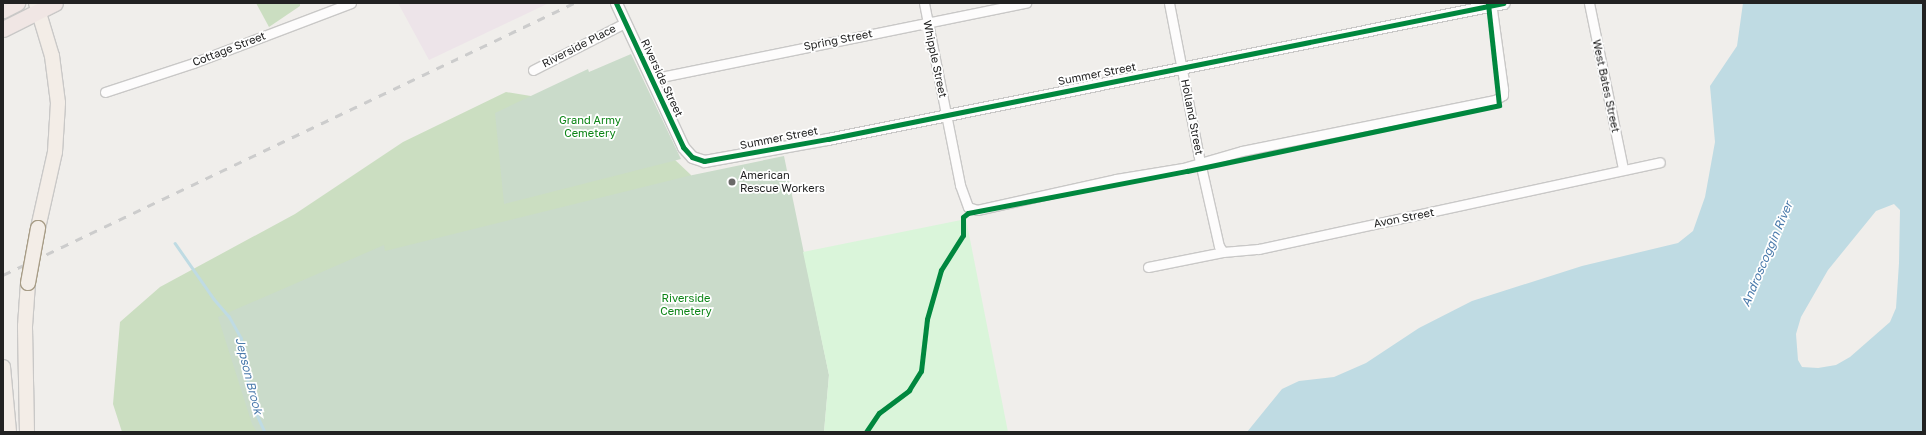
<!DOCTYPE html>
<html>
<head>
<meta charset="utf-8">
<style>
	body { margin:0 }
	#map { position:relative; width:1926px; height:435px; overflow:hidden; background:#f0eeeb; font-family:"Golos Text",sans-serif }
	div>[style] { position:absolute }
	.industrial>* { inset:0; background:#ede4e9 }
	.forest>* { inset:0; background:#cbdec1 }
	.cemetery>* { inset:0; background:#cadbca }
	.park>* { inset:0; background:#daf5da }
	.water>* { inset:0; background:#bfdbe3 }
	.stream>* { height:2.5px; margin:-1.25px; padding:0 1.25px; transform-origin:1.25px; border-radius:1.25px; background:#bfdbe3 }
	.roads { filter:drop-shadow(1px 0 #c9c8c7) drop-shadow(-1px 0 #c9c8c7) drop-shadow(0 1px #c9c8c7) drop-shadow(0 -1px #c9c8c7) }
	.minor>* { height:9px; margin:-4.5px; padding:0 4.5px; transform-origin:4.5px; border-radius:4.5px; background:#fdfcfc }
	.tertiary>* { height:11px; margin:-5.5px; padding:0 5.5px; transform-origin:5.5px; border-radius:5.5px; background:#fdfcfc }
	.primary>* { height:14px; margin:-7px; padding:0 7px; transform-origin:7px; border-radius:7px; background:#f3ede7 }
	.trunk>* { height:15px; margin:-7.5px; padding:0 7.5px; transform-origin:7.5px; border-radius:7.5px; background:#f0e6e4 }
	.rail>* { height:2.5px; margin-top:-1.25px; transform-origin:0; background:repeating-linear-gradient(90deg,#ccc 0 8px,transparent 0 16px) }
	.bridges { filter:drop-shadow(1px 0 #a79c86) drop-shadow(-1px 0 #a79c86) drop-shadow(0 1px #a79c86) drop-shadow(0 -1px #a79c86) }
	.primary-bridge>* { height:14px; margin:-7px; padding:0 7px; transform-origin:7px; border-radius:7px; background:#f3ede7 }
	.cycleway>* { height:5px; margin:-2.5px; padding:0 2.5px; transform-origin:2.5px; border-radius:2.5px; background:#00873e }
	.dots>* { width:11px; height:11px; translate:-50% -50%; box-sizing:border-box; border:2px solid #fff; border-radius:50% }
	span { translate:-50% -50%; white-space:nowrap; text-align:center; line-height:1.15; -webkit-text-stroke:3.5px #fff; paint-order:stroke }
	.street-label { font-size:11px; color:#222 }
	.park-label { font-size:11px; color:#0c8416 }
	.poi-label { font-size:11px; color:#222 }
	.left { translate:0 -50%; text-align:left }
	.water-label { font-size:12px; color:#4a7aab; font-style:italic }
	.frame { position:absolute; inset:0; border:4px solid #222; pointer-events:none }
</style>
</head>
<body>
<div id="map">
	<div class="industrial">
		<i style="clip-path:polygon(398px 3px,549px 3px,429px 60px)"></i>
	</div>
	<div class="forest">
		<i style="clip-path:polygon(256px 3px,300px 3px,300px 6px,269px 27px)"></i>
		<i style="clip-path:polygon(611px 67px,673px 158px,691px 175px,689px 200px,457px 432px,122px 432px,113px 404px,120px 322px,160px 287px,295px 214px,403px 142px,506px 92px,537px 97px,577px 75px)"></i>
	</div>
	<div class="cemetery">
		<i style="clip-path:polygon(631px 54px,681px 159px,504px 204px,495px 113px,588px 69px,589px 72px)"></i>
		<i style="clip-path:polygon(784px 156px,829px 375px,824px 432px,257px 432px,252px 424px,218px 317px,384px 245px,385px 251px,688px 176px)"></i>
	</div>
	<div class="park">
		<i style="clip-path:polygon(966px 219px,1008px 432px,824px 432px,829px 375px,803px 252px)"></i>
	</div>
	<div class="water">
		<i style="clip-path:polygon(evenodd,1743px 3px,1923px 3px,1923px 432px,1247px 432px,1282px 389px,1299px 381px,1334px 377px,1366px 363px,1419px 328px,1472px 301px,1582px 266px,1678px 243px,1693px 231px,1705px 197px,1715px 142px,1710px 86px,1737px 46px,1743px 3px,1894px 204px,1900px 210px,1899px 263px,1896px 308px,1890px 322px,1850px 357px,1836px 365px,1818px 368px,1802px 367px,1798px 360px,1796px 334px,1801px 317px,1828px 270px,1876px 211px,1894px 204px)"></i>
	</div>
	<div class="stream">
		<i style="left:175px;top:243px;width:68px;rotate:55.1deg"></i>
		<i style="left:214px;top:299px;width:23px;rotate:49deg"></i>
		<i style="left:229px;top:316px;width:25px;rotate:61deg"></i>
		<i style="left:241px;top:338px;width:18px;rotate:74deg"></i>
		<i style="left:246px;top:355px;width:9px;rotate:103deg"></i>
		<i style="left:244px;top:364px;width:47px;rotate:76.6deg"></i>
		<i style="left:255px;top:410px;width:24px;rotate:66deg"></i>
	</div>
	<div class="roads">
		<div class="minor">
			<i style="left:924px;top:3px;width:186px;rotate:78.8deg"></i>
			<i style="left:960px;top:185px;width:23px;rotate:70deg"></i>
			<i style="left:968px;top:207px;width:9px;rotate:18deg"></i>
			<i style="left:977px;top:210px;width:142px;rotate:-12.6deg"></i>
			<i style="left:1116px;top:179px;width:68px;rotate:-9.3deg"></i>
			<i style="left:1183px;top:168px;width:61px;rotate:-16.1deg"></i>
			<i style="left:1242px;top:151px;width:258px;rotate:-11.4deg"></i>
			<i style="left:1495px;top:100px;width:9px;rotate:-32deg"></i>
			<i style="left:1503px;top:95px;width:6px;rotate:-90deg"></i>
			<i style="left:1503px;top:89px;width:87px;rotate:-97.9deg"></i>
			<i style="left:1169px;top:3px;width:162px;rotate:79deg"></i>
			<i style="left:1200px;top:162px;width:86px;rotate:77.3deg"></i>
			<i style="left:1219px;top:246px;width:7px;rotate:56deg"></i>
			<i style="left:1589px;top:3px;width:169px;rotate:78.4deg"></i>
			<i style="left:533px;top:70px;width:103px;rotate:-27.1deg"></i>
			<i style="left:651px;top:79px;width:383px;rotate:-11.5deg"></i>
			<i style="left:105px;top:92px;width:93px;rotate:-18.2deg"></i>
			<i style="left:193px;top:63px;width:169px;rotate:-20.8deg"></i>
			<i style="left:1148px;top:267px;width:76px;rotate:-11.3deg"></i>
			<i style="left:1223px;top:252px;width:36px;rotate:-5deg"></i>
			<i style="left:1259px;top:249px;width:410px;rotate:-12.2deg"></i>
		</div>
		<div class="tertiary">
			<i style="left:616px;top:3px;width:159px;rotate:65deg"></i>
			<i style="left:683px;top:147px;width:13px;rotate:48deg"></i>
			<i style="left:692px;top:157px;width:13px;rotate:18deg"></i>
			<i style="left:704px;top:161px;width:126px;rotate:-10.1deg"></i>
			<i style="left:828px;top:139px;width:689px;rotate:-11.39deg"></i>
		</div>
		<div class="primary">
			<i style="left:36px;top:3px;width:55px;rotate:73.2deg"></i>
			<i style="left:52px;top:56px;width:47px;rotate:82.7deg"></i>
			<i style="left:58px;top:103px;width:49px;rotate:93.5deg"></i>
			<i style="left:55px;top:152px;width:78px;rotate:102.6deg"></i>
			<i style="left:3px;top:367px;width:65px;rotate:84.7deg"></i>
			<i style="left:27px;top:432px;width:106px;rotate:-91.1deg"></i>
			<i style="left:25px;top:326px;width:43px;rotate:-86deg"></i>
		</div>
		<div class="trunk">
			<i style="left:3px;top:10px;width:16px;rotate:-27deg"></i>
			<i style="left:3px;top:29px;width:58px;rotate:-26.6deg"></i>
		</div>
	</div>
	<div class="rail">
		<i style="left:3px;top:275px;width:632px;rotate:-25.47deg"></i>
	</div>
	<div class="bridges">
		<div class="primary-bridge">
			<i style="left:28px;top:283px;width:56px;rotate:-79.7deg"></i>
		</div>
	</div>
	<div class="cycleway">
		<i style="left:616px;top:3px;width:159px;rotate:65deg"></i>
		<i style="left:683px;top:147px;width:13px;rotate:48deg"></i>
		<i style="left:692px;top:157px;width:13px;rotate:18deg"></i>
		<i style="left:704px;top:161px;width:126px;rotate:-10.1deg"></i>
		<i style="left:828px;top:139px;width:689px;rotate:-11.39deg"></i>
		<i style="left:866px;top:432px;width:23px;rotate:-56deg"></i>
		<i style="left:879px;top:413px;width:38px;rotate:-37deg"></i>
		<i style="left:909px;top:390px;width:22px;rotate:-58deg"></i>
		<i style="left:921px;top:371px;width:52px;rotate:-83.4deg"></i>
		<i style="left:927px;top:319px;width:51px;rotate:-74.1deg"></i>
		<i style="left:941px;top:270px;width:41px;rotate:-57.8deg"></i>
		<i style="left:963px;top:235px;width:18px;rotate:-90deg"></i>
		<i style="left:963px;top:217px;width:6px;rotate:-39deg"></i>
		<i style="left:968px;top:213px;width:223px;rotate:-10.9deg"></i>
		<i style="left:1187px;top:171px;width:319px;rotate:-11.9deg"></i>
		<i style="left:1499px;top:105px;width:103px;rotate:-96.2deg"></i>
	</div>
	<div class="dots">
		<i style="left:732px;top:182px;background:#6a6968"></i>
	</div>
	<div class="street-label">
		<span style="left:838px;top:40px;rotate:-11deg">Spring Street</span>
		<span style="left:579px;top:46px;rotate:-27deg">Riverside Place</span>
		<span style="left:229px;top:49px;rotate:-21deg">Cottage Street</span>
		<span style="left:935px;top:59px;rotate:78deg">Whipple Street</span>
		<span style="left:1097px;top:74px;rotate:-11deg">Summer Street</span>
		<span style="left:662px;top:78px;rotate:65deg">Riverside Street</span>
		<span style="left:1606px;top:86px;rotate:78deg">West Bates Street</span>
		<span style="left:1192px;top:117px;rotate:79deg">Holland Street</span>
		<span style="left:779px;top:138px;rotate:-11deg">Summer Street</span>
		<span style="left:1404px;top:218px;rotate:-11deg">Avon Street</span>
	</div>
	<div class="park-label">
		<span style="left:590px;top:127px">Grand Army<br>Cemetery</span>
		<span style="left:686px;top:305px">Riverside<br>Cemetery</span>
	</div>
	<div class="poi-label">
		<span class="left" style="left:740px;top:182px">American<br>Rescue Workers</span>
	</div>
	<div class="water-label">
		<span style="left:1767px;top:254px;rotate:-67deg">Androscoggin River</span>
		<span style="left:249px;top:376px;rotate:76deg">Jepson Brook</span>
	</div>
	<div class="frame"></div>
</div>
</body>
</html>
